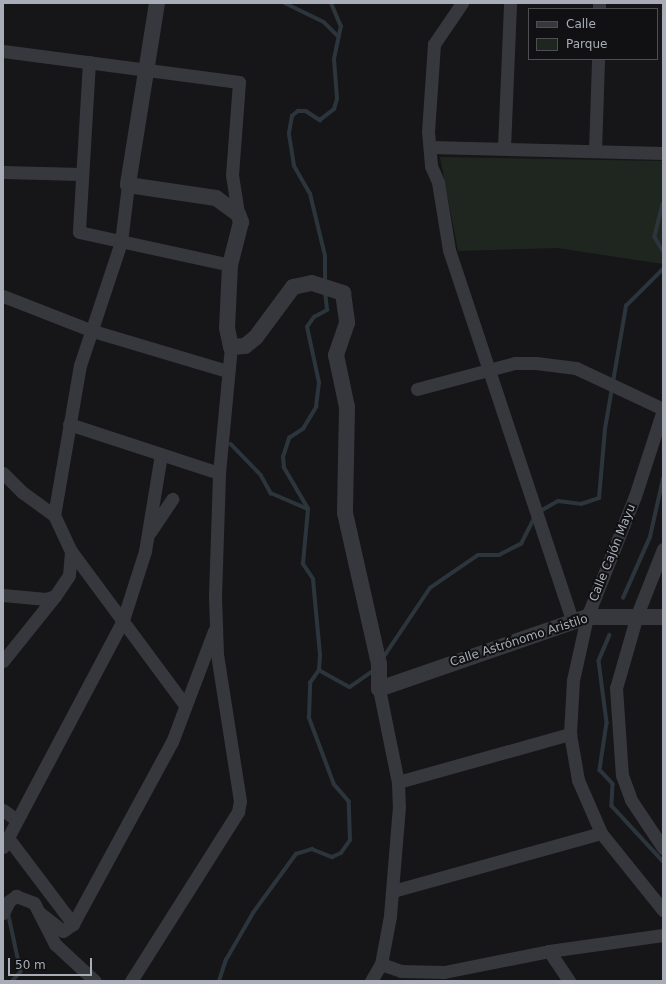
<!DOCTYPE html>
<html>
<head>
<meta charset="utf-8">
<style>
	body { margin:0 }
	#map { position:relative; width:666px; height:984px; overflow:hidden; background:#161618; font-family:"DejaVu Sans",sans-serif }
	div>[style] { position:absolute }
	.green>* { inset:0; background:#1e261f }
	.stream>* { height:3.5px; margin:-1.75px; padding:0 1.75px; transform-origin:1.75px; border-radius:1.75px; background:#2c353c }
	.minor>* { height:13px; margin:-6.5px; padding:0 6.5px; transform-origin:6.5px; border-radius:6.5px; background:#37383d }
	.tertiary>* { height:16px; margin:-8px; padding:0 8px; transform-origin:8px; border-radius:8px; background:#37383d }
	span { translate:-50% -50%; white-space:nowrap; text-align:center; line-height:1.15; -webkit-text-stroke:4px #111113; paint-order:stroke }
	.street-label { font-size:12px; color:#a8adb8 }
	.frame { position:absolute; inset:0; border:4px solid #a8adb8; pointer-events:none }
	.legend { position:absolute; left:528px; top:8px; width:130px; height:52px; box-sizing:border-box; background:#111113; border:1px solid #4d4f55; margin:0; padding:5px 7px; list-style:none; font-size:12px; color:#a8adb8 }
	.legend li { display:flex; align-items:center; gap:8px; height:20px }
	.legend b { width:20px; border:1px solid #4d4f55 }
	.scale { position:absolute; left:8px; top:958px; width:84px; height:18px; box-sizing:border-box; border:2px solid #a8adb8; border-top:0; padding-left:5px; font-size:12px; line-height:14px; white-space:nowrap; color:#a8adb8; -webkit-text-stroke:3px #111113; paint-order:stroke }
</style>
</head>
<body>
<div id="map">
	<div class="green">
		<i style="clip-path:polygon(440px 157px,663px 161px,663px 264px,557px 248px,458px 251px)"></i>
	</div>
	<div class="stream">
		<i style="left:285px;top:3px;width:43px;rotate:26deg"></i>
		<i style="left:324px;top:22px;width:21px;rotate:45deg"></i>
		<i style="left:663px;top:204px;width:34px;rotate:104deg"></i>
		<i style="left:655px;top:237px;width:16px;rotate:60deg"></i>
		<i style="left:325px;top:282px;width:26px;rotate:-90deg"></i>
		<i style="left:325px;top:256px;width:64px;rotate:-103.6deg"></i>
		<i style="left:310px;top:194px;width:32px;rotate:-120deg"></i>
		<i style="left:294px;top:166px;width:33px;rotate:-99deg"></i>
		<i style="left:289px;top:133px;width:17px;rotate:-80deg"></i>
		<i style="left:292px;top:116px;width:8px;rotate:-40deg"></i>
		<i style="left:298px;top:111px;width:8px"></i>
		<i style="left:306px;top:111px;width:17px;rotate:33deg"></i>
		<i style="left:320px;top:120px;width:18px;rotate:-38deg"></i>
		<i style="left:334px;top:109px;width:10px;rotate:-73deg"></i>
		<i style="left:337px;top:99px;width:40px;rotate:-94.3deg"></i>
		<i style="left:334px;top:59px;width:33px;rotate:-78deg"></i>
		<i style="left:341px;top:27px;width:26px;rotate:-113deg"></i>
		<i style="left:231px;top:444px;width:43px;rotate:45.9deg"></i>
		<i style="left:261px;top:475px;width:21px;rotate:61deg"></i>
		<i style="left:271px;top:493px;width:40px;rotate:23.4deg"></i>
		<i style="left:539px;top:512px;width:22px;rotate:-30deg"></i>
		<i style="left:558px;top:501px;width:23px;rotate:7deg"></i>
		<i style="left:581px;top:504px;width:19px;rotate:-18deg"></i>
		<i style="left:599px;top:498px;width:69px;rotate:-85deg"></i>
		<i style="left:605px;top:429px;width:125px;rotate:-80.3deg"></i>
		<i style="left:626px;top:306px;width:52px;rotate:-45deg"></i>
		<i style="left:623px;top:598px;width:67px;rotate:-66.1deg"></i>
		<i style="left:650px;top:537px;width:59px;rotate:-77.4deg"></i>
		<i style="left:610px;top:635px;width:28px;rotate:113deg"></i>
		<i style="left:599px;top:661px;width:63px;rotate:82.6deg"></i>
		<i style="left:607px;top:723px;width:48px;rotate:98.5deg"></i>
		<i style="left:600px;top:770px;width:19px;rotate:47deg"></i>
		<i style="left:613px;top:784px;width:22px;rotate:93deg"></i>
		<i style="left:612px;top:806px;width:75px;rotate:47.2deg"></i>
		<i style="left:383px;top:658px;width:84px;rotate:-56.1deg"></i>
		<i style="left:430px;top:588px;width:58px;rotate:-34.5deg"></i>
		<i style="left:478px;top:555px;width:21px"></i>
		<i style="left:499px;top:555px;width:25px;rotate:-27deg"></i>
		<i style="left:521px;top:544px;width:31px;rotate:-63deg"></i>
		<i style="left:319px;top:670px;width:35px;rotate:29deg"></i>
		<i style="left:350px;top:687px;width:28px;rotate:-35deg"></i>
		<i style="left:8px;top:911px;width:62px;rotate:78deg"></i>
		<i style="left:21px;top:972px;width:12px;rotate:132deg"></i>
		<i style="left:219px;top:981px;width:22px;rotate:-72deg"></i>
		<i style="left:226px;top:960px;width:54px;rotate:-60.1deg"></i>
		<i style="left:253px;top:913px;width:73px;rotate:-53.9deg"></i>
		<i style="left:296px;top:854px;width:17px;rotate:-17deg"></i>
		<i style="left:312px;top:849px;width:22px;rotate:22deg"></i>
		<i style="left:332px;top:857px;width:10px;rotate:-24deg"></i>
		<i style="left:341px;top:853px;width:16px;rotate:-55deg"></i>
		<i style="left:350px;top:840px;width:38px;rotate:-92deg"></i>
		<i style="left:349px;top:802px;width:23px;rotate:-131deg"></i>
		<i style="left:334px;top:785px;width:72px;rotate:-110.5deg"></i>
		<i style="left:309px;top:718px;width:35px;rotate:-88deg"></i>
		<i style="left:310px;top:683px;width:16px;rotate:-55deg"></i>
		<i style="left:319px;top:670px;width:15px;rotate:-86deg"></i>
		<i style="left:320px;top:655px;width:76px;rotate:-95.3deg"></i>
		<i style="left:313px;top:579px;width:18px;rotate:-124deg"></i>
		<i style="left:303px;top:564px;width:55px;rotate:-84.8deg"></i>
		<i style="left:308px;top:509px;width:48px;rotate:-120.3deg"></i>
		<i style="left:284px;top:468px;width:11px;rotate:-95deg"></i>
		<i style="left:283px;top:457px;width:20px;rotate:-72deg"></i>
		<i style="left:289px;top:438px;width:17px;rotate:-33deg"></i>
		<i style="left:303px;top:429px;width:26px;rotate:-59deg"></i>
		<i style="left:316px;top:407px;width:24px;rotate:-83deg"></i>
		<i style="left:319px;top:383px;width:57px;rotate:-102.1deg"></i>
		<i style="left:307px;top:327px;width:12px;rotate:-55deg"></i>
		<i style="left:314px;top:317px;width:15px;rotate:-28deg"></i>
		<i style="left:327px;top:310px;width:18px;rotate:-96deg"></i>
	</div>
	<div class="minor">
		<i style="left:462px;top:3px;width:50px;rotate:124.3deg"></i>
		<i style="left:434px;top:44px;width:87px;rotate:93.9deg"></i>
		<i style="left:428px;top:131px;width:35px;rotate:85deg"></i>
		<i style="left:431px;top:166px;width:17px;rotate:66deg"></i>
		<i style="left:438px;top:182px;width:69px;rotate:80.8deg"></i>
		<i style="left:449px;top:250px;width:392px;rotate:71.6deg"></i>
		<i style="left:599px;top:9px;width:6px;rotate:-90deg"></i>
		<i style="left:3px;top:51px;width:238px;rotate:7.5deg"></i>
		<i style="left:239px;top:82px;width:93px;rotate:94.3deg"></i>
		<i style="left:232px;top:175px;width:39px;rotate:81deg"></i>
		<i style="left:89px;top:62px;width:170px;rotate:93.4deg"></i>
		<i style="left:79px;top:232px;width:155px;rotate:12.3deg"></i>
		<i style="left:431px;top:147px;width:232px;rotate:1.5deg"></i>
		<i style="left:504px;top:148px;width:145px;rotate:-87.6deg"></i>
		<i style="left:595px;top:151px;width:92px;rotate:-88.1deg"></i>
		<i style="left:3px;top:172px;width:78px;rotate:1.5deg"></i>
		<i style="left:128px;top:185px;width:57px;rotate:97deg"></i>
		<i style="left:121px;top:242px;width:130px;rotate:108.4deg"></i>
		<i style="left:80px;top:365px;width:152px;rotate:99.8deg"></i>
		<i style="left:54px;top:515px;width:40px;rotate:65deg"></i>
		<i style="left:71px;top:551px;width:192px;rotate:53.5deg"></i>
		<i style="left:3px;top:296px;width:97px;rotate:21.3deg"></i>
		<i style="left:93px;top:331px;width:140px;rotate:16.6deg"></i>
		<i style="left:417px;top:389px;width:101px;rotate:-14.9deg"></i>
		<i style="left:515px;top:363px;width:21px"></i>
		<i style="left:536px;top:363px;width:40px;rotate:7.1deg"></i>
		<i style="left:576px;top:368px;width:96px;rotate:25.2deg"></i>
		<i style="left:663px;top:410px;width:90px;rotate:108deg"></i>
		<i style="left:635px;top:496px;width:130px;rotate:111.6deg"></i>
		<i style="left:587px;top:617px;width:65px;rotate:102.5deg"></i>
		<i style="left:573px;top:680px;width:54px;rotate:93.2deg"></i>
		<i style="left:570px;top:734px;width:47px;rotate:80.1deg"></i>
		<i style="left:578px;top:780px;width:58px;rotate:66.5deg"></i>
		<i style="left:601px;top:833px;width:99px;rotate:51.2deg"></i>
		<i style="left:69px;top:424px;width:158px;rotate:18.1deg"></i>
		<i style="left:3px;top:473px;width:27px;rotate:45deg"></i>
		<i style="left:22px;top:492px;width:39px;rotate:36deg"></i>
		<i style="left:150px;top:532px;width:40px;rotate:-56deg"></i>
		<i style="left:663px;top:549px;width:71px;rotate:111.5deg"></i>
		<i style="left:637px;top:615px;width:76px;rotate:106deg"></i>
		<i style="left:616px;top:688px;width:87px;rotate:86.1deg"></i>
		<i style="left:622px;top:775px;width:27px;rotate:70deg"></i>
		<i style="left:631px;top:800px;width:58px;rotate:56.3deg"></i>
		<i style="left:3px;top:595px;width:43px;rotate:5.3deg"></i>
		<i style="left:46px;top:599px;width:9px;rotate:-18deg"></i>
		<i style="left:55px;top:596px;width:25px;rotate:-56deg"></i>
		<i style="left:69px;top:575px;width:24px;rotate:-85deg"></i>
		<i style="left:3px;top:661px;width:83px;rotate:-51.3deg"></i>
		<i style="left:379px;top:689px;width:95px;rotate:78.5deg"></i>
		<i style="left:398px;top:782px;width:24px;rotate:88deg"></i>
		<i style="left:399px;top:806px;width:110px;rotate:94.7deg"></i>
		<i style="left:390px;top:916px;width:49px;rotate:100.6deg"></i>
		<i style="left:381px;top:964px;width:21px;rotate:19deg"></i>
		<i style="left:401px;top:971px;width:43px;rotate:1.3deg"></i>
		<i style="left:444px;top:972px;width:107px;rotate:-11.3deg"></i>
		<i style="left:549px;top:951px;width:115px;rotate:-8deg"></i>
		<i style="left:398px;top:782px;width:179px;rotate:-15.6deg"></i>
		<i style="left:3px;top:810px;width:17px;rotate:36deg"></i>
		<i style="left:8px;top:838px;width:108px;rotate:52.9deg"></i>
		<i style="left:3px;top:847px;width:257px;rotate:-62.1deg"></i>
		<i style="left:123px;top:620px;width:72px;rotate:-72.3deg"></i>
		<i style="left:145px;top:551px;width:98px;rotate:-80.6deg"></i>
		<i style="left:393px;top:891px;width:216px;rotate:-15.6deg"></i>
		<i style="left:3px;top:913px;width:13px;rotate:-63deg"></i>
		<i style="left:9px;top:901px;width:9px;rotate:-36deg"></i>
		<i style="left:16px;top:896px;width:19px;rotate:21deg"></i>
		<i style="left:34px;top:903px;width:46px;rotate:62.9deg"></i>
		<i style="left:55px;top:944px;width:54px;rotate:42.8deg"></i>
		<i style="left:40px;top:913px;width:29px;rotate:38deg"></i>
		<i style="left:63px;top:931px;width:12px;rotate:-35deg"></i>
		<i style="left:73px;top:924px;width:207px;rotate:-61.5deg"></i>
		<i style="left:172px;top:742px;width:119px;rotate:-69.3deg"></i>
		<i style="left:549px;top:951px;width:36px;rotate:56deg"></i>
		<i style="left:131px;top:981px;width:200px;rotate:-57.7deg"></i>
		<i style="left:238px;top:812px;width:11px;rotate:-80deg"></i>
		<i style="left:240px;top:801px;width:149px;rotate:-98.9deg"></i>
		<i style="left:217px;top:654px;width:58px;rotate:-92deg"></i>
		<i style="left:215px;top:596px;width:123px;rotate:-88.1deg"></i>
		<i style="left:219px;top:473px;width:127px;rotate:-84.6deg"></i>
		<i style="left:371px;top:981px;width:20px;rotate:-60deg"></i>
	</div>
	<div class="tertiary">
		<i style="left:157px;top:3px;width:184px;rotate:99.1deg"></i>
		<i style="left:128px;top:185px;width:89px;rotate:8.4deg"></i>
		<i style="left:216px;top:198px;width:27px;rotate:36deg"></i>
		<i style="left:238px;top:214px;width:9px;rotate:69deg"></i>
		<i style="left:241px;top:222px;width:44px;rotate:104.3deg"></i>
		<i style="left:230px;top:265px;width:63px;rotate:92.7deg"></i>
		<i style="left:227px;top:328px;width:19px;rotate:78deg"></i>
		<i style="left:231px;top:347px;width:14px;rotate:-4deg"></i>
		<i style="left:245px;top:346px;width:14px;rotate:-39deg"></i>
		<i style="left:256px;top:337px;width:62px;rotate:-53.5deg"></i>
		<i style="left:293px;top:287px;width:19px;rotate:-12deg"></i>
		<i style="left:312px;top:283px;width:33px;rotate:18deg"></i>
		<i style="left:343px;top:293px;width:30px;rotate:82deg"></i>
		<i style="left:347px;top:323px;width:34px;rotate:109deg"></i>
		<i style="left:336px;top:355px;width:53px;rotate:78.1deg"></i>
		<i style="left:347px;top:407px;width:106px;rotate:91.1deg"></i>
		<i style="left:345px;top:513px;width:155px;rotate:77.3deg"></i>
		<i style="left:379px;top:664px;width:25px;rotate:90deg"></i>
		<i style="left:379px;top:689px;width:220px;rotate:-19.1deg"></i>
		<i style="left:587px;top:617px;width:76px"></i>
	</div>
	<div class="street-label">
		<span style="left:613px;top:553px;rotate:-68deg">Calle Cajón Mayu</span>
		<span style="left:519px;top:641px;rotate:-18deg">Calle Astrónomo Aristilo</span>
	</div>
	<div class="frame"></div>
	<ul class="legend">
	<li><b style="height:5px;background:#37383d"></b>Calle</li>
	<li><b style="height:11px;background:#1e261f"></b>Parque</li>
	</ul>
	<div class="scale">50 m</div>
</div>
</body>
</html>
